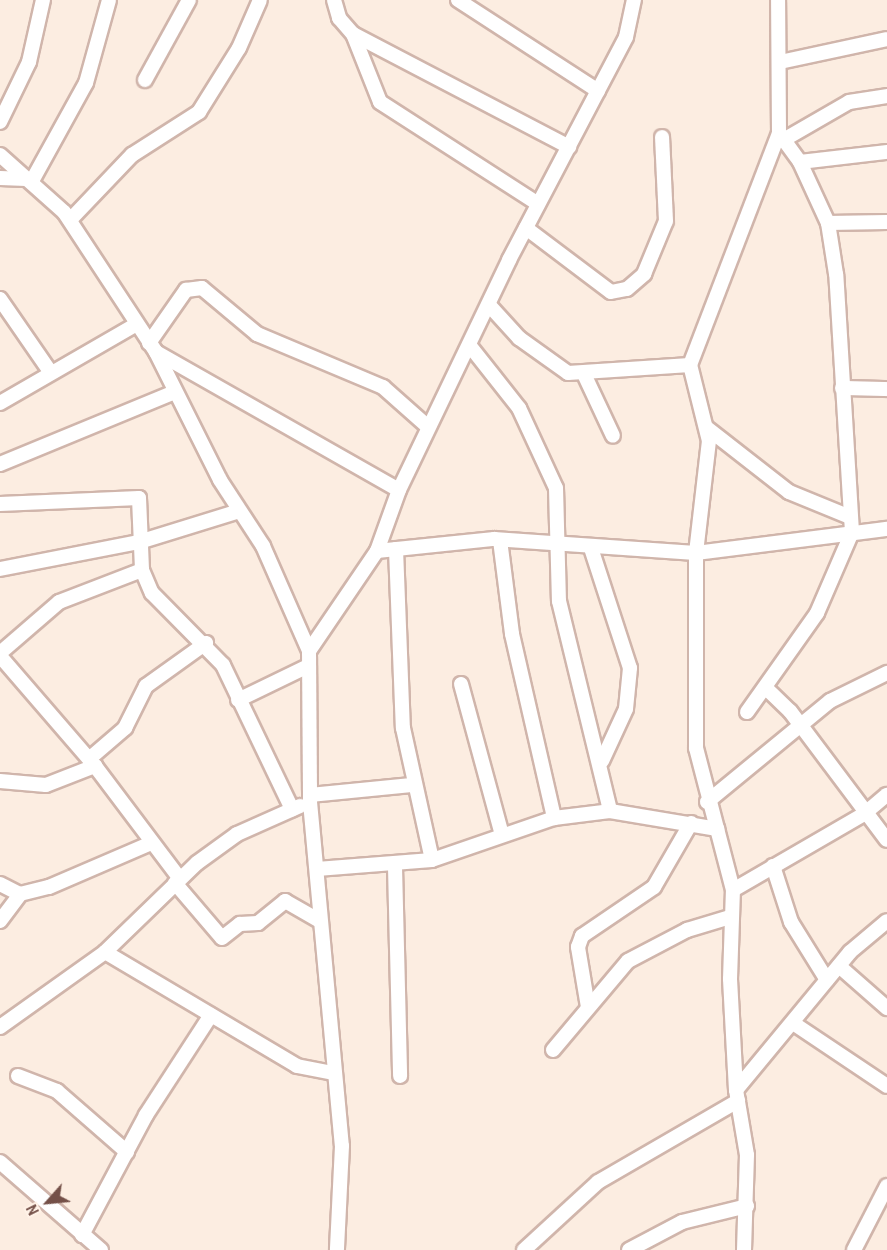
<!DOCTYPE html>
<html>
<head>
<meta charset="utf-8">
<style>
	body { margin:0 }
	#map { position:relative; width:887px; height:1250px; overflow:hidden; background:#fcede1; font-family:"Archivo Narrow",sans-serif }
	div>[style] { position:absolute }
	.roads { filter:drop-shadow(2px 0 #d0b5ab) drop-shadow(-2px 0 #d0b5ab) drop-shadow(0 2px #d0b5ab) drop-shadow(0 -2px #d0b5ab) }
	.minor>* { height:14px; margin:-7px; padding:0 7px; transform-origin:7px; border-radius:7px; background:#fff }
	span { translate:-50% -50%; white-space:nowrap; text-align:center; line-height:1.15; -webkit-text-stroke:4.5px #fff2e7; paint-order:stroke }
	.north { position:absolute; left:18px; top:1172px; width:60px; height:60px; -webkit-text-stroke:4px #fff2e7; paint-order:stroke; rotate:243deg; font-size:16px; font-weight:700; line-height:24px; text-align:center; color:#745048 }
	.north::after { content:''; display:block; margin:auto; width:21px; height:27px; background:#745048; clip-path:polygon(50% 0,100% 100%,50% 72%,0 100%) }
</style>
</head>
<body>
<div id="map">
	<div class="roads">
		<div class="minor">
			<i style="left:334px;top:0;width:19px;rotate:74deg"></i>
			<i style="left:339px;top:18px;width:21px;rotate:49deg"></i>
			<i style="left:353px;top:34px;width:244px;rotate:27.6deg"></i>
			<i style="left:458px;top:0;width:167px;rotate:33deg"></i>
			<i style="left:353px;top:34px;width:73px;rotate:68.3deg"></i>
			<i style="left:380px;top:102px;width:188px;rotate:32.8deg"></i>
			<i style="left:780px;top:62px;width:109px;rotate:-12.1deg"></i>
			<i style="left:145px;top:80px;width:91px;rotate:-61.2deg"></i>
			<i style="left:0;top:122px;width:67px;rotate:-64.2deg"></i>
			<i style="left:29px;top:62px;width:64px;rotate:-77.3deg"></i>
			<i style="left:785px;top:139px;width:74px;rotate:-30deg"></i>
			<i style="left:849px;top:102px;width:38px;rotate:-9deg"></i>
			<i style="left:0;top:155px;width:86px;rotate:41.7deg"></i>
			<i style="left:64px;top:212px;width:168px;rotate:56.7deg"></i>
			<i style="left:156px;top:352px;width:143px;rotate:63.4deg"></i>
			<i style="left:220px;top:480px;width:79px;rotate:56.9deg"></i>
			<i style="left:263px;top:546px;width:115px;rotate:66.3deg"></i>
			<i style="left:309px;top:651px;width:151px;rotate:89.6deg"></i>
			<i style="left:310px;top:802px;width:345px;rotate:84.7deg"></i>
			<i style="left:342px;top:1146px;width:104px;rotate:92.8deg"></i>
			<i style="left:800px;top:162px;width:88px;rotate:-6.6deg"></i>
			<i style="left:0;top:178px;width:33px;rotate:2deg"></i>
			<i style="left:33px;top:179px;width:110px;rotate:-61.1deg"></i>
			<i style="left:86px;top:83px;width:86px;rotate:-74.5deg"></i>
			<i style="left:70px;top:220px;width:90px;rotate:-46.4deg"></i>
			<i style="left:132px;top:155px;width:80px;rotate:-32.7deg"></i>
			<i style="left:199px;top:112px;width:75px;rotate:-58deg"></i>
			<i style="left:239px;top:48px;width:52px;rotate:-66.4deg"></i>
			<i style="left:828px;top:223px;width:59px;rotate:-1deg"></i>
			<i style="left:526px;top:228px;width:106px;rotate:37deg"></i>
			<i style="left:611px;top:292px;width:16px;rotate:-11deg"></i>
			<i style="left:627px;top:289px;width:23px;rotate:-41deg"></i>
			<i style="left:644px;top:274px;width:57px;rotate:-67.5deg"></i>
			<i style="left:666px;top:221px;width:84px;rotate:-92.7deg"></i>
			<i style="left:0;top:299px;width:86px;rotate:55.4deg"></i>
			<i style="left:489px;top:305px;width:45px;rotate:47.7deg"></i>
			<i style="left:519px;top:338px;width:60px;rotate:35.5deg"></i>
			<i style="left:568px;top:373px;width:122px;rotate:-3.8deg"></i>
			<i style="left:149px;top:343px;width:65px;rotate:-55.1deg"></i>
			<i style="left:186px;top:290px;width:16px;rotate:-7deg"></i>
			<i style="left:202px;top:288px;width:72px;rotate:39.9deg"></i>
			<i style="left:257px;top:334px;width:137px;rotate:22.8deg"></i>
			<i style="left:383px;top:387px;width:60px;rotate:41.6deg"></i>
			<i style="left:470px;top:346px;width:79px;rotate:51.7deg"></i>
			<i style="left:519px;top:408px;width:88px;rotate:65.2deg"></i>
			<i style="left:556px;top:488px;width:113px;rotate:88.5deg"></i>
			<i style="left:559px;top:601px;width:216px;rotate:76.3deg"></i>
			<i style="left:156px;top:352px;width:279px;rotate:29.6deg"></i>
			<i style="left:584px;top:374px;width:68px;rotate:64.9deg"></i>
			<i style="left:842px;top:388px;width:45px;rotate:1.3deg"></i>
			<i style="left:0;top:403px;width:158px;rotate:-30deg"></i>
			<i style="left:707px;top:428px;width:104px;rotate:38deg"></i>
			<i style="left:789px;top:492px;width:66px;rotate:22.3deg"></i>
			<i style="left:0;top:464px;width:189px;rotate:-22.4deg"></i>
			<i style="left:0;top:504px;width:139px;rotate:-2.5deg"></i>
			<i style="left:139px;top:498px;width:72px;rotate:87.6deg"></i>
			<i style="left:142px;top:570px;width:25px;rotate:67deg"></i>
			<i style="left:152px;top:593px;width:101px;rotate:45.4deg"></i>
			<i style="left:223px;top:665px;width:160px;rotate:64.4deg"></i>
			<i style="left:500px;top:540px;width:95px;rotate:82.7deg"></i>
			<i style="left:512px;top:634px;width:189px;rotate:77.1deg"></i>
			<i style="left:591px;top:548px;width:126px;rotate:72deg"></i>
			<i style="left:630px;top:668px;width:41px;rotate:95.6deg"></i>
			<i style="left:626px;top:709px;width:57px;rotate:114.8deg"></i>
			<i style="left:396px;top:549px;width:179px;rotate:87.8deg"></i>
			<i style="left:403px;top:728px;width:135px;rotate:77.6deg"></i>
			<i style="left:377px;top:551px;width:118px;rotate:-5.9deg"></i>
			<i style="left:494px;top:539px;width:202px;rotate:4deg"></i>
			<i style="left:696px;top:553px;width:193px;rotate:-7.2deg"></i>
			<i style="left:0;top:569px;width:142px;rotate:-11deg"></i>
			<i style="left:139px;top:542px;width:105px;rotate:-17.2deg"></i>
			<i style="left:309px;top:651px;width:121px;rotate:-55.8deg"></i>
			<i style="left:377px;top:551px;width:65px;rotate:-70.2deg"></i>
			<i style="left:399px;top:490px;width:255px;rotate:-64.4deg"></i>
			<i style="left:509px;top:260px;width:252px;rotate:-62.3deg"></i>
			<i style="left:626px;top:37px;width:38px;rotate:-78deg"></i>
			<i style="left:0;top:653px;width:78px;rotate:-40.8deg"></i>
			<i style="left:59px;top:602px;width:89px;rotate:-21.1deg"></i>
			<i style="left:0;top:656px;width:145px;rotate:49.2deg"></i>
			<i style="left:95px;top:766px;width:141px;rotate:53deg"></i>
			<i style="left:461px;top:684px;width:156px;rotate:74.8deg"></i>
			<i style="left:767px;top:689px;width:32px;rotate:44deg"></i>
			<i style="left:790px;top:711px;width:161px;rotate:53.1deg"></i>
			<i style="left:238px;top:700px;width:78px;rotate:-25.9deg"></i>
			<i style="left:747px;top:712px;width:121px;rotate:-54.7deg"></i>
			<i style="left:817px;top:613px;width:88px;rotate:-66.6deg"></i>
			<i style="left:852px;top:532px;width:258px;rotate:-93.5deg"></i>
			<i style="left:836px;top:274px;width:52px;rotate:-98.9deg"></i>
			<i style="left:828px;top:223px;width:67px;rotate:-114.7deg"></i>
			<i style="left:800px;top:162px;width:36px;rotate:-126deg"></i>
			<i style="left:779px;top:133px;width:133px;rotate:-90.4deg"></i>
			<i style="left:89px;top:759px;width:48px;rotate:-40.7deg"></i>
			<i style="left:125px;top:728px;width:47px;rotate:-63.4deg"></i>
			<i style="left:146px;top:686px;width:74px;rotate:-35.6deg"></i>
			<i style="left:0;top:781px;width:46px;rotate:5deg"></i>
			<i style="left:46px;top:785px;width:53px;rotate:-21.2deg"></i>
			<i style="left:310px;top:795px;width:102px;rotate:-5.6deg"></i>
			<i style="left:707px;top:802px;width:159px;rotate:-39.4deg"></i>
			<i style="left:830px;top:701px;width:64px;rotate:-26.2deg"></i>
			<i style="left:773px;top:866px;width:59px;rotate:72.2deg"></i>
			<i style="left:791px;top:922px;width:68px;rotate:58.2deg"></i>
			<i style="left:395px;top:867px;width:209px;rotate:88.6deg"></i>
			<i style="left:317px;top:869px;width:115px;rotate:-4.5deg"></i>
			<i style="left:432px;top:860px;width:129px;rotate:-19deg"></i>
			<i style="left:554px;top:818px;width:56px;rotate:-7.1deg"></i>
			<i style="left:610px;top:811px;width:109px;rotate:9.5deg"></i>
			<i style="left:175px;top:883px;width:72px;rotate:49.5deg"></i>
			<i style="left:222px;top:938px;width:23px;rotate:-38deg"></i>
			<i style="left:240px;top:924px;width:18px;rotate:-3deg"></i>
			<i style="left:258px;top:923px;width:35px;rotate:-39deg"></i>
			<i style="left:285px;top:901px;width:40px;rotate:29.7deg"></i>
			<i style="left:0;top:884px;width:22px;rotate:27deg"></i>
			<i style="left:20px;top:894px;width:30px;rotate:-14deg"></i>
			<i style="left:49px;top:887px;width:111px;rotate:-23.3deg"></i>
			<i style="left:733px;top:890px;width:151px;rotate:-30.1deg"></i>
			<i style="left:864px;top:814px;width:30px;rotate:-40deg"></i>
			<i style="left:0;top:921px;width:34px;rotate:-53deg"></i>
			<i style="left:105px;top:952px;width:223px;rotate:30.7deg"></i>
			<i style="left:297px;top:1066px;width:38px;rotate:11deg"></i>
			<i style="left:839px;top:966px;width:64px;rotate:41.2deg"></i>
			<i style="left:588px;top:1007px;width:61px;rotate:-99.5deg"></i>
			<i style="left:578px;top:947px;width:12px;rotate:-70deg"></i>
			<i style="left:582px;top:936px;width:87px;rotate:-34.2deg"></i>
			<i style="left:654px;top:887px;width:74px;rotate:-60deg"></i>
			<i style="left:793px;top:1023px;width:113px;rotate:33.8deg"></i>
			<i style="left:0;top:1027px;width:129px;rotate:-35.5deg"></i>
			<i style="left:105px;top:952px;width:128px;rotate:-44.1deg"></i>
			<i style="left:197px;top:863px;width:49px;rotate:-35.9deg"></i>
			<i style="left:237px;top:834px;width:69px;rotate:-24deg"></i>
			<i style="left:553px;top:1050px;width:116px;rotate:-49.9deg"></i>
			<i style="left:628px;top:961px;width:67px;rotate:-27.7deg"></i>
			<i style="left:687px;top:930px;width:45px;rotate:-16.8deg"></i>
			<i style="left:18px;top:1076px;width:42px;rotate:21deg"></i>
			<i style="left:57px;top:1091px;width:93px;rotate:41.1deg"></i>
			<i style="left:736px;top:1090px;width:179px;rotate:-50.4deg"></i>
			<i style="left:850px;top:952px;width:48px;rotate:-40deg"></i>
			<i style="left:0;top:1162px;width:134px;rotate:41.1deg"></i>
			<i style="left:82px;top:1235px;width:136px;rotate:-61.9deg"></i>
			<i style="left:146px;top:1115px;width:119px;rotate:-57deg"></i>
			<i style="left:524px;top:1250px;width:100px;rotate:-42.6deg"></i>
			<i style="left:598px;top:1182px;width:162px;rotate:-30.1deg"></i>
			<i style="left:629px;top:1250px;width:60px;rotate:-27.8deg"></i>
			<i style="left:682px;top:1222px;width:67px;rotate:-13.8deg"></i>
			<i style="left:744px;top:1250px;width:95px;rotate:-88.2deg"></i>
			<i style="left:747px;top:1155px;width:66px;rotate:-99.6deg"></i>
			<i style="left:736px;top:1090px;width:111px;rotate:-93.1deg"></i>
			<i style="left:730px;top:979px;width:89px;rotate:-88.1deg"></i>
			<i style="left:733px;top:890px;width:147px;rotate:-104.6deg"></i>
			<i style="left:696px;top:748px;width:195px;rotate:-90deg"></i>
			<i style="left:696px;top:553px;width:113px;rotate:-83.4deg"></i>
			<i style="left:709px;top:441px;width:78px;rotate:-104deg"></i>
			<i style="left:690px;top:365px;width:248px;rotate:-69deg"></i>
			<i style="left:854px;top:1250px;width:72px;rotate:-62.7deg"></i>
		</div>
	</div>
	<div class="north">N</div>
</div>
</body>
</html>
